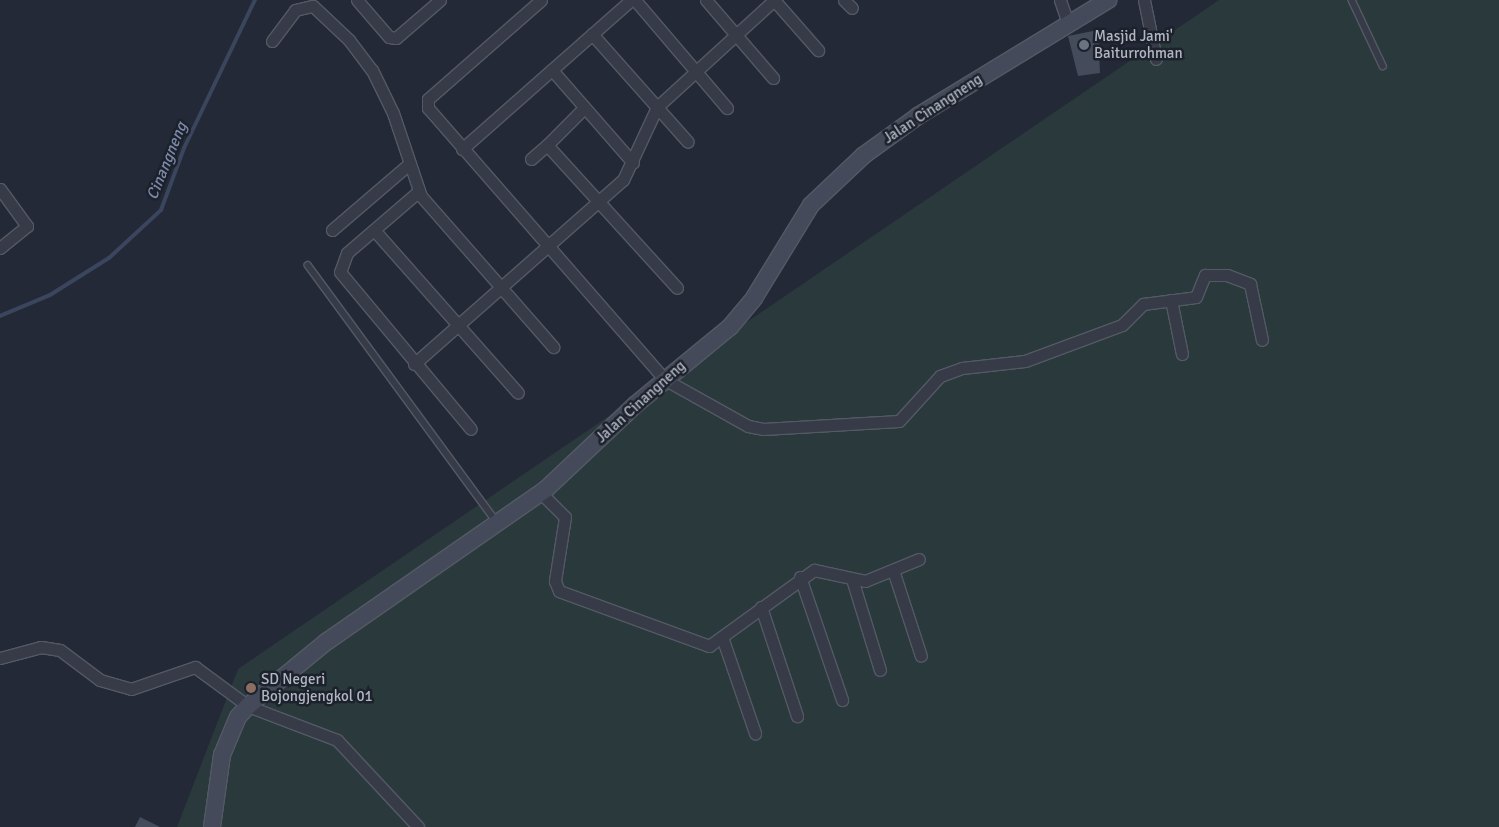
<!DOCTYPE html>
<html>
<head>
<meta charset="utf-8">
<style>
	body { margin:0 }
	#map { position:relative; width:1499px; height:827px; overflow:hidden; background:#232936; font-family:Signika,sans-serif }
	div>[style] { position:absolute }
	.green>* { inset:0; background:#29393c }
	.stream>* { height:4px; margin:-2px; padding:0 2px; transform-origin:2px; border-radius:2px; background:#3a455e }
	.building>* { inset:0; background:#444c5b }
	.roads { filter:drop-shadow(1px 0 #545965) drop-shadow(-1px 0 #545965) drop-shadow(0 1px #545965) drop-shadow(0 -1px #545965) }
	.lane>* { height:5.5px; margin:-2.75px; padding:0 2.75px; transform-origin:2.75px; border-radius:2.75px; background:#363b47 }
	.street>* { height:11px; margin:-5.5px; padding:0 5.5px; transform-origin:5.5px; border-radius:5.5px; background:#363b47 }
	.secondary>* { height:16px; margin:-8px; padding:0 8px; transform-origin:8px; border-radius:8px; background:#454a5a }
	.dots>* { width:14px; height:14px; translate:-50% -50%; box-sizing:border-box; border:2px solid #1c212c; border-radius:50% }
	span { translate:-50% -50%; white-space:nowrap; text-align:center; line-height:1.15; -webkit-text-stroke:5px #1c212c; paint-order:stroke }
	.poi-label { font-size:15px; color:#b1b6c3 }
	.left { translate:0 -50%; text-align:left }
	.street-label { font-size:15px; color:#b1b6c3 }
	.water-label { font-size:16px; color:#7c8aa9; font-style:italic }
</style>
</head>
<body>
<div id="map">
	<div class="green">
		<i style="clip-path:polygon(1219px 0,1499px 0,1499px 827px,177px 827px,238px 669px)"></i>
	</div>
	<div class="stream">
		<i style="left:0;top:316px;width:54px;rotate:-22.8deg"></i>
		<i style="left:50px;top:295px;width:70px;rotate:-32.1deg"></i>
		<i style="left:109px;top:258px;width:71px;rotate:-42.7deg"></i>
		<i style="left:161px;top:210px;width:66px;rotate:-69.6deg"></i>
		<i style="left:184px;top:148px;width:164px;rotate:-64.4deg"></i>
	</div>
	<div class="building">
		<i style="clip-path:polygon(1098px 30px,1100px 73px,1078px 76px,1068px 36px)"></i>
		<i style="clip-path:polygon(140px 817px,160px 827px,135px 827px)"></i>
	</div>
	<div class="roads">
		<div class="lane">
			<i style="left:1352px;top:0;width:73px;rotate:64.8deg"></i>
			<i style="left:308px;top:265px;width:319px;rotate:53.7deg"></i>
		</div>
		<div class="street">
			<i style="left:357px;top:0;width:49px;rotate:49.1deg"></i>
			<i style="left:389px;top:37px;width:7px;rotate:8deg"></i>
			<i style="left:396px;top:38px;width:58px;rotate:-40.8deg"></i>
			<i style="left:541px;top:0;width:150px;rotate:138.8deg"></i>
			<i style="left:428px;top:99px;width:9px;rotate:90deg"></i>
			<i style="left:428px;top:108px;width:359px;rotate:48.9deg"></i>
			<i style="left:664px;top:379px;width:96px;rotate:29.2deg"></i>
			<i style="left:748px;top:426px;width:15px;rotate:11deg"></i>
			<i style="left:763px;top:429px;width:136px;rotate:-3.4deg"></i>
			<i style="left:899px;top:421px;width:61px;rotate:-47.7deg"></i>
			<i style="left:940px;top:376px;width:23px;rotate:-20deg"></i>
			<i style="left:962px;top:368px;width:63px;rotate:-6.3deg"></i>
			<i style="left:1025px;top:361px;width:103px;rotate:-20.4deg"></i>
			<i style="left:1122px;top:325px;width:30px;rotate:-45deg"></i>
			<i style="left:1143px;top:304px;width:53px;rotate:-7.5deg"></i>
			<i style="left:1196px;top:297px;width:24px;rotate:-68deg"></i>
			<i style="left:1205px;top:275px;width:22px"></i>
			<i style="left:1227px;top:275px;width:25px;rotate:21deg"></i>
			<i style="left:1250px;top:284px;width:57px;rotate:77.9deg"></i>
			<i style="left:635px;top:0;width:142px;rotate:49.6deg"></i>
			<i style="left:706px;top:0;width:103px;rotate:49.3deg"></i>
			<i style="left:774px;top:0;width:67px;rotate:48.7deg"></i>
			<i style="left:844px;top:0;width:11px;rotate:45deg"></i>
			<i style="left:1060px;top:0;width:24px;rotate:71deg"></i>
			<i style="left:1144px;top:0;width:60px;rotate:78.5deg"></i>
			<i style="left:592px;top:34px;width:144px;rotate:48.4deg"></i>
			<i style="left:272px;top:41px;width:39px;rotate:-53deg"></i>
			<i style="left:295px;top:10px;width:18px;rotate:-13deg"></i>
			<i style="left:313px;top:6px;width:50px;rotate:43.4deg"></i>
			<i style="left:349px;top:40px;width:38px;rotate:53deg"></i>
			<i style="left:372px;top:70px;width:48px;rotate:64deg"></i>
			<i style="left:393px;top:113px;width:88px;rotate:71.4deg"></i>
			<i style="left:421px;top:196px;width:201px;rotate:48.8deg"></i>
			<i style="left:552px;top:70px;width:123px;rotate:48.9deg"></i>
			<i style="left:584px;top:108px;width:52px;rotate:135deg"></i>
			<i style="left:547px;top:145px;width:193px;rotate:47.7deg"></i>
			<i style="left:462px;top:149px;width:225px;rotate:-41.4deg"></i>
			<i style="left:531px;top:159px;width:21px;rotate:-41deg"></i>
			<i style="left:0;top:189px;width:46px;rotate:53.9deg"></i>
			<i style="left:27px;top:226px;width:35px;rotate:141deg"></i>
			<i style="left:419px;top:191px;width:95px;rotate:139.3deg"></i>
			<i style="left:347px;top:253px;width:20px;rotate:110deg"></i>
			<i style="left:340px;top:272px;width:204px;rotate:50.2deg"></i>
			<i style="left:332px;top:230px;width:101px;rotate:-40.6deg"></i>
			<i style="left:374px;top:230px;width:217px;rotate:48.5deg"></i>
			<i style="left:1171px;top:300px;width:55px;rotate:78.5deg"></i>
			<i style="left:414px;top:364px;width:278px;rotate:-41.4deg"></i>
			<i style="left:623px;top:180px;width:81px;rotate:-65deg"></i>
			<i style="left:657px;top:107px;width:159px;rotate:-42.4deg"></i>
			<i style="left:541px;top:493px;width:34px;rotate:45deg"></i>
			<i style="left:565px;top:517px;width:65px;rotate:98.9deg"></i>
			<i style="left:555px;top:581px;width:11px;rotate:68deg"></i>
			<i style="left:559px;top:591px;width:160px;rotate:20.1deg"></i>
			<i style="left:709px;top:646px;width:130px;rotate:-35.9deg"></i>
			<i style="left:814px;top:570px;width:52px;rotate:12.2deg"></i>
			<i style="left:865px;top:581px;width:58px;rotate:-22.2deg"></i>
			<i style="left:893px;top:570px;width:90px;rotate:72deg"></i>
			<i style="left:800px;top:577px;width:130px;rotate:71.1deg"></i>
			<i style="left:852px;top:579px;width:95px;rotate:72.9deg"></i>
			<i style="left:761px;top:607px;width:115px;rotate:71.7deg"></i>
			<i style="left:722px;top:637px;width:102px;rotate:71deg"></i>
			<i style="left:0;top:658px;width:42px;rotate:-15deg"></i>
			<i style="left:41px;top:647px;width:19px;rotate:9deg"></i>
			<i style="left:60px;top:650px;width:50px;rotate:36.9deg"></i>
			<i style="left:100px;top:680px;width:32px;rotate:16deg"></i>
			<i style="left:131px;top:689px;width:68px;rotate:-19deg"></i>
			<i style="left:195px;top:667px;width:66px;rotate:36.3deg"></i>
			<i style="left:248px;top:706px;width:95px;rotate:20.9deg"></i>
			<i style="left:337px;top:740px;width:119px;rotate:47deg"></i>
		</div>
		<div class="secondary">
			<i style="left:212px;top:827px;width:73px;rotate:-82.1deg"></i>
			<i style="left:222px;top:755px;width:41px;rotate:-67.2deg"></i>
			<i style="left:238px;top:717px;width:15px;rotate:-48deg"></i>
			<i style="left:248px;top:706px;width:101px;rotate:-39.4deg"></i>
			<i style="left:326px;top:642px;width:268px;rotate:-34.8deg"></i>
			<i style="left:546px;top:489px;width:122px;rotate:-43.3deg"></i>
			<i style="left:635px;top:405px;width:123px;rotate:-39.4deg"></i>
			<i style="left:730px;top:327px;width:38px;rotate:-50deg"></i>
			<i style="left:754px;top:298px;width:109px;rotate:-58.5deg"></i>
			<i style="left:811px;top:205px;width:73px;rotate:-43.3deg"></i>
			<i style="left:864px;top:155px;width:67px;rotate:-35.8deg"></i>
			<i style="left:918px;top:116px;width:223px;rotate:-31.4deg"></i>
		</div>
	</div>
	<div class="dots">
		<i style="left:1084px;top:45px;background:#6b7280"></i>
		<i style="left:251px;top:688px;background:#8d6e63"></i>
	</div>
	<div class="poi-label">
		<span class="left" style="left:1094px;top:45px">Masjid Jami'<br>Baiturrohman</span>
		<span class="left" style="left:261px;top:688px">SD Negeri<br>Bojongjengkol 01</span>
	</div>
	<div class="street-label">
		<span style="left:933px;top:109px;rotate:-33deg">Jalan Cinangneng</span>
		<span style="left:641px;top:402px;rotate:-42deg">Jalan Cinangneng</span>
	</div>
	<div class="water-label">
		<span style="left:167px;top:161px;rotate:-68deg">Cinangneng</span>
	</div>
</div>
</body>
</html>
